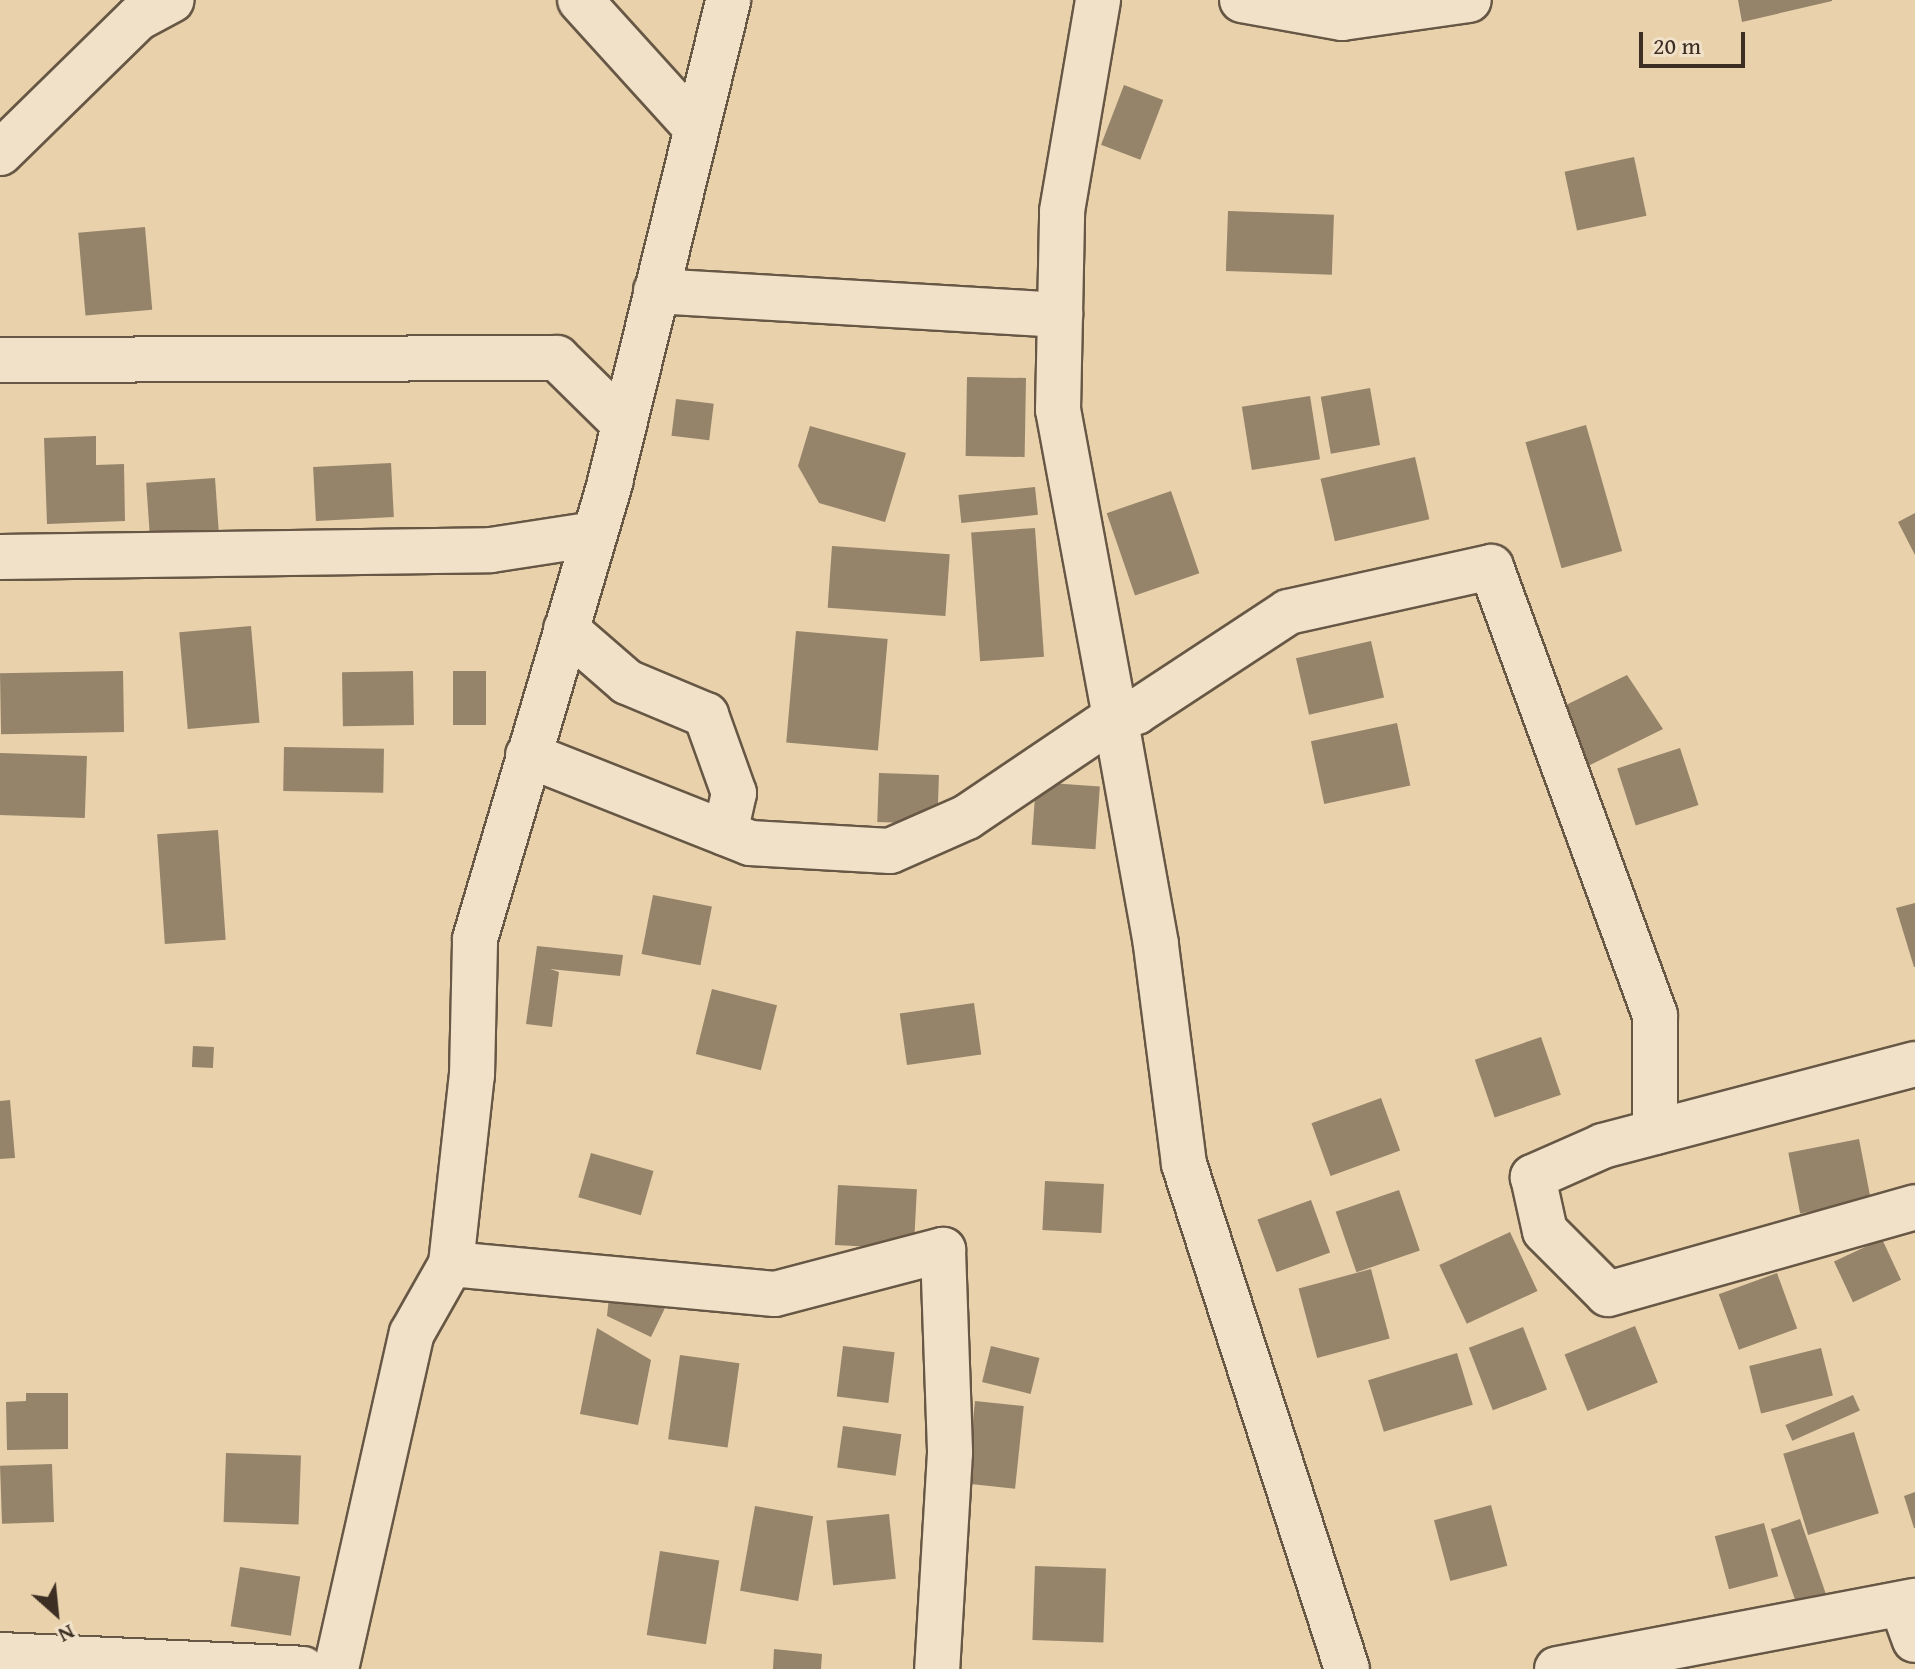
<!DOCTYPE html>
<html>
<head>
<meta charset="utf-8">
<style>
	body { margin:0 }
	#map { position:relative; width:1915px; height:1669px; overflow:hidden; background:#e8d1ab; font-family:"Gentium Book Plus",serif }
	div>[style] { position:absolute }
	.building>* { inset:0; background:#95836a; transform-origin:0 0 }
	.roads { filter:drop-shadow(2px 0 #675745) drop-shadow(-2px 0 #675745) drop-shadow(0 2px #675745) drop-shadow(0 -2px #675745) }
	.minor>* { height:44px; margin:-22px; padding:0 22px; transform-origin:22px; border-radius:22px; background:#f0e1c8 }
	span { translate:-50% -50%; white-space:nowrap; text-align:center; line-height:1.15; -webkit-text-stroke:6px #f0e1c8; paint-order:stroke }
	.north { position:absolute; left:16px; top:1573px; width:80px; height:80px; -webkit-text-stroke:6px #f0e1c8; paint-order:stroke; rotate:153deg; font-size:22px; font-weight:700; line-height:32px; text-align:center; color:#3c2e23 }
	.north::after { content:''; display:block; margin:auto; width:28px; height:36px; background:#3c2e23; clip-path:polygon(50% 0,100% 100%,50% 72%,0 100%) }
	.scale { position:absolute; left:1639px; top:32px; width:106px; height:36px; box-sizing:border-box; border:4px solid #3c2e23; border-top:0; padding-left:10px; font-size:24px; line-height:28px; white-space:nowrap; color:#3c2e23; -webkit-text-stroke:6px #f0e1c8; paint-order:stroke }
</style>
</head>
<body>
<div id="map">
	<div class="building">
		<i style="clip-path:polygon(1738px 0,1832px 0,1832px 1px,1742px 22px)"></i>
		<i style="left:1124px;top:85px;width:42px;height:64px;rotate:21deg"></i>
		<i style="left:1634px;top:157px;width:60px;height:71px;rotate:78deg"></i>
		<i style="left:1228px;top:211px;width:106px;height:60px;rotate:2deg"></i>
		<i style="left:145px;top:227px;width:83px;height:67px;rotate:85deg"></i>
		<i style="left:967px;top:377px;width:59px;height:79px;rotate:1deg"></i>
		<i style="left:1370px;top:388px;width:58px;height:50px;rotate:80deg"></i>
		<i style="left:1310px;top:396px;width:64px;height:69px;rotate:81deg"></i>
		<i style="left:676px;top:399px;width:38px;height:37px;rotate:7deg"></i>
		<i style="left:1586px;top:425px;width:131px;height:63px;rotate:74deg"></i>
		<i style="clip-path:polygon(810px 426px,906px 453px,885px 522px,819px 503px,798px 466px)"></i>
		<i style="clip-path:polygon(96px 436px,96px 465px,124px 464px,125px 521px,47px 524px,44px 438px)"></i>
		<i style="left:1415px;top:457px;width:64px;height:97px;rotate:77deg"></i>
		<i style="left:391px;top:463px;width:54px;height:78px;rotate:87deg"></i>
		<i style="left:215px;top:478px;width:63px;height:69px;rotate:86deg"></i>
		<i style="left:1035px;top:487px;width:28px;height:77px;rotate:84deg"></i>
		<i style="left:1171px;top:491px;width:87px;height:68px;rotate:71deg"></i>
		<i style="clip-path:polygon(1915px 513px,1915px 555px,1898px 522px)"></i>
		<i style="left:1035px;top:528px;width:129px;height:64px;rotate:86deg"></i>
		<i style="left:832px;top:546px;width:118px;height:62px;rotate:4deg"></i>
		<i style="left:251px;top:626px;width:97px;height:72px;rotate:85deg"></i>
		<i style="left:796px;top:631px;width:92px;height:112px;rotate:5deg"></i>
		<i style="left:1371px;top:641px;width:58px;height:77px;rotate:77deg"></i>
		<i style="left:123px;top:671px;width:61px;height:123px;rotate:89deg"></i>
		<i style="left:413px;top:671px;width:54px;height:71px;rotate:89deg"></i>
		<i style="left:453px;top:671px;width:33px;height:54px"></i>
		<i style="clip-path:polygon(1627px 675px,1663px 729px,1584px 768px,1564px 706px)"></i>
		<i style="left:1397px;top:723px;width:64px;height:88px;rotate:78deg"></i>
		<i style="left:284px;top:747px;width:100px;height:44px;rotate:1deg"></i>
		<i style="left:1680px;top:748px;width:60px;height:66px;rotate:72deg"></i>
		<i style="left:0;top:753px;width:87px;height:62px;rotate:2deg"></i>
		<i style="left:879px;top:773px;width:60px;height:49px;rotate:2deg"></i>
		<i style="left:1036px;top:782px;width:64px;height:63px;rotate:4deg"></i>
		<i style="left:218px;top:830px;width:110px;height:61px;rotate:86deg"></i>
		<i style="left:653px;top:895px;width:60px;height:60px;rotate:11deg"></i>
		<i style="clip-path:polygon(1915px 903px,1915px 967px,1914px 967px,1896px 908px)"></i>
		<i style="clip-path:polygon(537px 946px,623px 955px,620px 976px,550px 969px,559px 972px,552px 1027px,526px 1024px)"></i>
		<i style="left:712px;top:989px;width:67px;height:67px;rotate:14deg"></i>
		<i style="left:974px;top:1003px;width:52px;height:75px;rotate:82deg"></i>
		<i style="left:1541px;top:1037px;width:61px;height:70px;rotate:71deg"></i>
		<i style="left:193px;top:1046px;width:21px;height:21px;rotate:3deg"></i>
		<i style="left:1381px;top:1098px;width:56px;height:74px;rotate:70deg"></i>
		<i style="clip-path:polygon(10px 1100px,15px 1158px,0 1159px,0 1101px)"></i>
		<i style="left:1859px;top:1139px;width:62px;height:72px;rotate:79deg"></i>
		<i style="left:591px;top:1153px;width:65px;height:46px;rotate:16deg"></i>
		<i style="left:1045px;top:1181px;width:59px;height:49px;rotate:3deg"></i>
		<i style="left:838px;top:1185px;width:79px;height:60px;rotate:3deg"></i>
		<i style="left:1399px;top:1190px;width:64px;height:67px;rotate:71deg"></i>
		<i style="left:1311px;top:1200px;width:56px;height:57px;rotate:70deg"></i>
		<i style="left:1510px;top:1232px;width:65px;height:78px;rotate:65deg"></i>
		<i style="left:1882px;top:1239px;width:45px;height:53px;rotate:65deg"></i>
		<i style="left:1371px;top:1269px;width:72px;height:75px;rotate:75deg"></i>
		<i style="left:1777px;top:1273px;width:59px;height:62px;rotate:70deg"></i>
		<i style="clip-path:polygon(611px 1278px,676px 1285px,651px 1337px,607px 1316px)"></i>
		<i style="left:1635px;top:1326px;width:61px;height:76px;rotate:68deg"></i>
		<i style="left:1523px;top:1327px;width:67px;height:58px;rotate:69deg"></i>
		<i style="clip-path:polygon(597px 1328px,651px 1360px,638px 1425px,580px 1414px)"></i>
		<i style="left:843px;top:1346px;width:52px;height:51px;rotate:7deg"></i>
		<i style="left:991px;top:1346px;width:50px;height:37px;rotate:14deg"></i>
		<i style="left:1821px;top:1348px;width:49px;height:74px;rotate:76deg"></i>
		<i style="left:1457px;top:1353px;width:54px;height:93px;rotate:73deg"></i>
		<i style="left:680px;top:1355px;width:60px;height:85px;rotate:8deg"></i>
		<i style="clip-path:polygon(26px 1393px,68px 1393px,68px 1449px,7px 1450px,6px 1402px,26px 1401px)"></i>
		<i style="left:1853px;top:1395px;width:17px;height:74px;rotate:66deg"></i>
		<i style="left:975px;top:1401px;width:49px;height:83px;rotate:6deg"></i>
		<i style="left:843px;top:1426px;width:59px;height:42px;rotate:8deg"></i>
		<i style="left:1854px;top:1432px;width:85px;height:74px;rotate:73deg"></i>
		<i style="left:226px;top:1453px;width:75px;height:69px;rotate:2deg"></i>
		<i style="left:52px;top:1464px;width:58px;height:52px;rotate:88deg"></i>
		<i style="clip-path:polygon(1915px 1492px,1915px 1528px,1914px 1528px,1904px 1496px)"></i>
		<i style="left:1491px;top:1505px;width:63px;height:59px;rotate:75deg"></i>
		<i style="left:755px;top:1506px;width:59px;height:86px;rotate:10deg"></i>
		<i style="left:889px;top:1514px;width:65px;height:63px;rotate:84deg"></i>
		<i style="left:1800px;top:1519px;width:85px;height:31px;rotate:71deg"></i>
		<i style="left:1764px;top:1523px;width:55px;height:51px;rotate:75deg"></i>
		<i style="left:660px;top:1551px;width:60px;height:85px;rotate:9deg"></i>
		<i style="left:1035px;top:1566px;width:71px;height:74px;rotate:2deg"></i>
		<i style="left:240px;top:1567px;width:61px;height:60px;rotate:9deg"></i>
		<i style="clip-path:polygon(774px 1649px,822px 1654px,821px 1669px,773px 1669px)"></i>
	</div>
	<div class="roads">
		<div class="minor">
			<i style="left:580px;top:0;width:171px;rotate:47.8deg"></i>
			<i style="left:1242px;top:0;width:102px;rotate:10.2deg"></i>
			<i style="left:1342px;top:18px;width:128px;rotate:-8.1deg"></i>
			<i style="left:0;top:153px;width:193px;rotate:-44.4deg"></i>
			<i style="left:138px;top:18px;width:38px;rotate:-28deg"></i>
			<i style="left:656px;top:291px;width:405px;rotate:3.4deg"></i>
			<i style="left:0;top:360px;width:557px;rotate:-0.21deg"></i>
			<i style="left:557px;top:358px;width:94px;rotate:44.6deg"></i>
			<i style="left:0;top:557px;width:491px;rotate:-0.8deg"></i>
			<i style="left:491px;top:550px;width:105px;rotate:-8.7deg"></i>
			<i style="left:566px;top:629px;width:81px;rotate:41deg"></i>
			<i style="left:627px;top:682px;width:86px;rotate:22.7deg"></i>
			<i style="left:706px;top:715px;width:83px;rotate:70.3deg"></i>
			<i style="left:734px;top:793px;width:41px;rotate:102.7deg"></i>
			<i style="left:528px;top:755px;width:239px;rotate:21.6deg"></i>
			<i style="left:750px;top:843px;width:140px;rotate:3.3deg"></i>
			<i style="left:890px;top:851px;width:84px;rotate:-23.8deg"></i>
			<i style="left:967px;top:817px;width:179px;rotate:-34deg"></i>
			<i style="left:1115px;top:717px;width:312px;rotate:-100.5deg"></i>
			<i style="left:1058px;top:410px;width:199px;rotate:-88.8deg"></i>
			<i style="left:1062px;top:211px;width:214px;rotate:-80.3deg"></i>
			<i style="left:1915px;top:1064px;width:323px;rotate:165.3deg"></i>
			<i style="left:1603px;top:1146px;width:77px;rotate:156.1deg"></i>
			<i style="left:1533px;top:1177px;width:55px;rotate:77.5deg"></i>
			<i style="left:1545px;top:1231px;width:89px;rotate:45deg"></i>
			<i style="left:1608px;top:1294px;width:319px;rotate:-15.8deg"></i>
			<i style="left:451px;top:1264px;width:325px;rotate:5.3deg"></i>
			<i style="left:775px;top:1294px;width:174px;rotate:-14.7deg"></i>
			<i style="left:943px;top:1250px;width:203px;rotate:88deg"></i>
			<i style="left:950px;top:1453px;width:216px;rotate:93.4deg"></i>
			<i style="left:1902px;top:1605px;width:37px;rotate:70deg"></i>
			<i style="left:0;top:1655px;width:303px;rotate:2.6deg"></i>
			<i style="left:336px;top:1669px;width:344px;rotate:-77.3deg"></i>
			<i style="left:412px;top:1333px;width:79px;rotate:-60.5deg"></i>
			<i style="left:451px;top:1264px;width:190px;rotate:-83.7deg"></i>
			<i style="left:472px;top:1075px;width:136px;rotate:-88.7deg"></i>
			<i style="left:475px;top:939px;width:477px;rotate:-73.5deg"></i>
			<i style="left:610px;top:482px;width:496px;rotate:-76.2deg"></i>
			<i style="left:1347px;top:1669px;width:531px;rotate:-107.89deg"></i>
			<i style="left:1184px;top:1164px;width:222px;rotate:-97.3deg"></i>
			<i style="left:1156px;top:944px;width:231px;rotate:-100.2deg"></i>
			<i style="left:1115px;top:717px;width:22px;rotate:-13deg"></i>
			<i style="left:1136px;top:712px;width:182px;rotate:-33.3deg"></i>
			<i style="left:1288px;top:612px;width:208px;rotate:-12.5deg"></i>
			<i style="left:1491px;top:567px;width:477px;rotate:69.9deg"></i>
			<i style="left:1655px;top:1015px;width:117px;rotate:90deg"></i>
			<i style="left:1557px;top:1669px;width:364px;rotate:-10.8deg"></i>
		</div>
	</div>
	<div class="north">N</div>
	<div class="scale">20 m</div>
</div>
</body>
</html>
